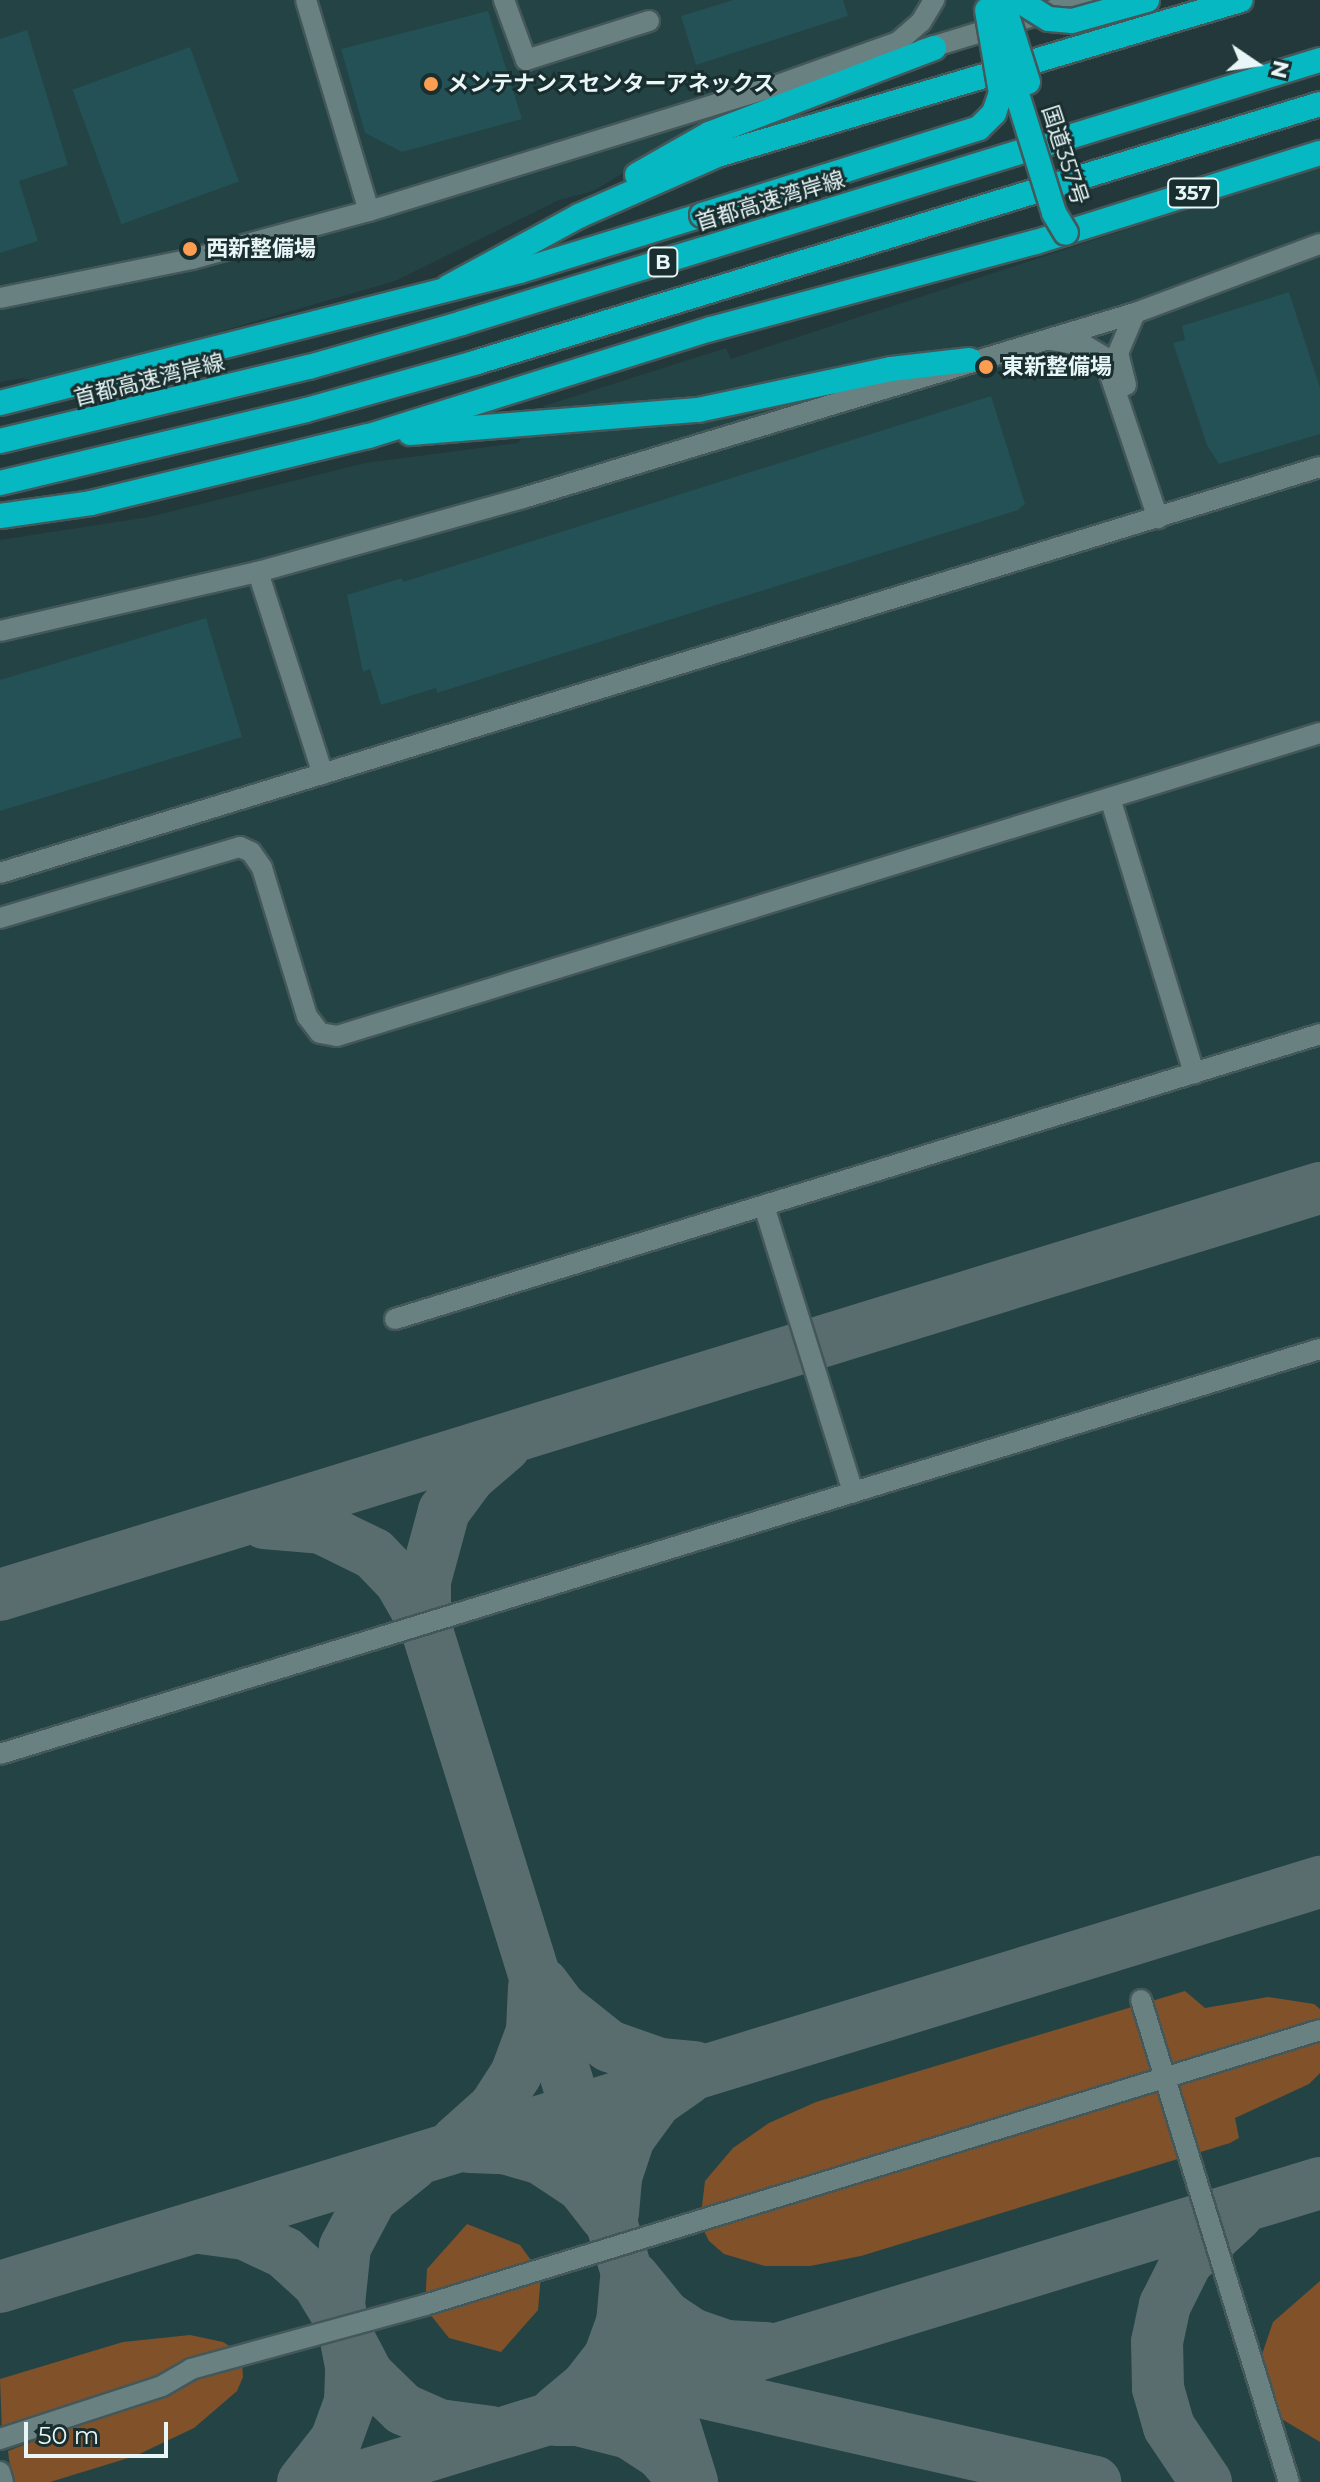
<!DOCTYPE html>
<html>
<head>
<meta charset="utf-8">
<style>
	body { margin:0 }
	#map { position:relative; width:1320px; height:2482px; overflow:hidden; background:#23383a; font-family:Montserrat,"Noto Sans JP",sans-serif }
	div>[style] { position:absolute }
	.built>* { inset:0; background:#244345 }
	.green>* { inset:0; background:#81512a }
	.taxiway>* { height:52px; margin:-26px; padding:0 26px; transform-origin:26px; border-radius:26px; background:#5a6d6e }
	.building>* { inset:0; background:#235155; transform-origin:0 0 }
	.roads { filter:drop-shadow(2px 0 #445759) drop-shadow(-2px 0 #445759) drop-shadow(0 2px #445759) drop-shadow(0 -2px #445759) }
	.minor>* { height:20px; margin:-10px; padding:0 10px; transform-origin:10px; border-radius:10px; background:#6a8182 }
	.highway>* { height:24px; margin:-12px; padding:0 12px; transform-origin:12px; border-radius:12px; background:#06b8c1 }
	.bridges { filter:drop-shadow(2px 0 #445759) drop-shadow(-2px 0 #445759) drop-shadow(0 2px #445759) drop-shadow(0 -2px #445759) }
	.highway-bridge>* { height:24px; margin:-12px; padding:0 12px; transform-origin:12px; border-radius:12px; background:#06b8c1 }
	.dots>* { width:22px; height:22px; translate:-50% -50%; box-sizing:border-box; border:4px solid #192e2f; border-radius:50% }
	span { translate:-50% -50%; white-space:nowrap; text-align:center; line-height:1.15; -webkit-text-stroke:6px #192e2f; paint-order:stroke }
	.shield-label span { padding:2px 6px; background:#192e2f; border:2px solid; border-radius:6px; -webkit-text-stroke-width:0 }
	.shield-label { font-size:20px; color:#e9f6f7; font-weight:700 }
	.poi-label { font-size:22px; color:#e9f6f7; font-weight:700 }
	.left { translate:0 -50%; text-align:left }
	.street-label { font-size:22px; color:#e9f6f7 }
	.north { position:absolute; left:1216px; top:24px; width:80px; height:80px; -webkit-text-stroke:6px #192e2f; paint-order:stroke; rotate:103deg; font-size:22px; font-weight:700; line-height:32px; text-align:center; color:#e9f6f7 }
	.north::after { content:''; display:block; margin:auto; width:28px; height:36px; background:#e9f6f7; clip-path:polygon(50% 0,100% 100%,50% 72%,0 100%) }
	.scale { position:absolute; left:24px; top:2422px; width:144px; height:36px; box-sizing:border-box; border:4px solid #e9f6f7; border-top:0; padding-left:10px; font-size:24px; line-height:28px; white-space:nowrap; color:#e9f6f7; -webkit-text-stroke:6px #192e2f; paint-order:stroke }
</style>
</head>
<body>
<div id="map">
	<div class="built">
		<i style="clip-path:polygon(0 0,1107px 0,978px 44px,756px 108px,659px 152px,593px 191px,559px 200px,395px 281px,42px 383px,23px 378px,0 382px)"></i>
		<i style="clip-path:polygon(1320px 166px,1320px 2482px,0 2482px,0 540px,149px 517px,365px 463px,518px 443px,544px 406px,726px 348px,731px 359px)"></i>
	</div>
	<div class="green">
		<i style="clip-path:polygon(1185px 1991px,1205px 2008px,1268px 1997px,1314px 2004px,1320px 2009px,1320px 2073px,1309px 2084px,1235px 2118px,1239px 2138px,1230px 2143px,861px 2256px,810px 2266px,765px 2266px,724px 2254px,709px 2241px,700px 2223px,705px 2181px,733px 2148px,769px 2123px,816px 2102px)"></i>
		<i style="clip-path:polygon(467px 2224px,520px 2245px,541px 2274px,538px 2310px,501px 2352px,449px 2338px,425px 2308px,427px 2269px)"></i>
		<i style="clip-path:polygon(1320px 2281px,1320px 2442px,1280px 2418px,1259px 2363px,1273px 2322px)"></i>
		<i style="clip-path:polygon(190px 2335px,223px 2342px,236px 2350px,179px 2363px,161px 2380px,2px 2432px,0 2379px,123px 2342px)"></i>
		<i style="clip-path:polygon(242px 2361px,243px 2377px,237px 2391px,194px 2428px,135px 2456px,50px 2482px,12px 2482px,8px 2451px)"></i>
	</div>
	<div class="taxiway">
		<i style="left:505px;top:1446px;width:46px;rotate:139.4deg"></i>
		<i style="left:470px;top:1476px;width:44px;rotate:126.6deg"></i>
		<i style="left:444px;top:1511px;width:73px;rotate:105.2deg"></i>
		<i style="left:425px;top:1581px;width:43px;rotate:90deg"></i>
		<i style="left:425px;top:1624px;width:899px;rotate:72.71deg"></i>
		<i style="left:264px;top:1523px;width:57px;rotate:5deg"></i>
		<i style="left:321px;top:1528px;width:59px;rotate:26.1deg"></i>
		<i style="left:374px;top:1554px;width:37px;rotate:46deg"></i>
		<i style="left:400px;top:1581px;width:54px;rotate:60.1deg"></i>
		<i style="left:0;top:1595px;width:1381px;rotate:-17.14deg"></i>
		<i style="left:543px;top:1984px;width:30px;rotate:53deg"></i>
		<i style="left:561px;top:2008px;width:61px;rotate:38.4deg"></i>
		<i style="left:609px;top:2046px;width:54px;rotate:19.4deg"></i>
		<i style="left:660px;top:2064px;width:35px;rotate:5deg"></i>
		<i style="left:456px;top:2142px;width:51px;rotate:-41.8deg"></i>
		<i style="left:494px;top:2108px;width:40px;rotate:-57.1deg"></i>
		<i style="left:516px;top:2074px;width:46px;rotate:-69.6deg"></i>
		<i style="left:532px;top:2031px;width:44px;rotate:-87.4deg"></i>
		<i style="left:470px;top:2147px;width:34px;rotate:2deg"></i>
		<i style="left:504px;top:2148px;width:37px;rotate:16deg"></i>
		<i style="left:540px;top:2158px;width:50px;rotate:33.7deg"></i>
		<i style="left:582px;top:2186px;width:39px;rotate:52deg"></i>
		<i style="left:613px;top:2213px;width:36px;rotate:-85deg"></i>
		<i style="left:616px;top:2177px;width:41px;rotate:-71.6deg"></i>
		<i style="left:629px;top:2138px;width:46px;rotate:-53.9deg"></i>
		<i style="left:656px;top:2101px;width:38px;rotate:-35deg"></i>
		<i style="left:200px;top:2228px;width:45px;rotate:7.6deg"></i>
		<i style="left:245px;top:2234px;width:44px;rotate:25.4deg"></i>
		<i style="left:285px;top:2253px;width:45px;rotate:42.3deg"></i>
		<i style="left:318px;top:2283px;width:50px;rotate:58.8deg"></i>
		<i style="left:634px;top:2278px;width:49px;rotate:50.8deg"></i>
		<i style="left:665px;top:2316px;width:32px;rotate:34deg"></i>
		<i style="left:692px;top:2334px;width:36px;rotate:19deg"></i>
		<i style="left:726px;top:2346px;width:40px;rotate:2.9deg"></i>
		<i style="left:0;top:2287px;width:1381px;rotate:-17.06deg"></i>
		<i style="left:348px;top:2337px;width:43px;rotate:62.2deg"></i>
		<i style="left:368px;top:2375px;width:49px;rotate:44.2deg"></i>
		<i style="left:403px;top:2409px;width:39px;rotate:24deg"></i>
		<i style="left:439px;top:2425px;width:53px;rotate:7.5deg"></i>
		<i style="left:673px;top:2386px;width:433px;rotate:12.8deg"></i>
		<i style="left:556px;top:2412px;width:39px;rotate:-40deg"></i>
		<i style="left:586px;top:2387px;width:37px;rotate:-52deg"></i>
		<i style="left:609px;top:2358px;width:37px;rotate:-70deg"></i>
		<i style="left:622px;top:2323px;width:44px;rotate:-84.8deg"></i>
		<i style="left:556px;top:2420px;width:22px"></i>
		<i style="left:578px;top:2420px;width:53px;rotate:14.3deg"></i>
		<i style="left:629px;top:2433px;width:38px;rotate:33deg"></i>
		<i style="left:661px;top:2454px;width:37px;rotate:49deg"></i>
		<i style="left:303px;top:2482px;width:53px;rotate:-51.8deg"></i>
		<i style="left:336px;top:2440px;width:40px;rotate:-69.8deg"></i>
		<i style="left:350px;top:2402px;width:36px;rotate:-88deg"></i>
		<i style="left:351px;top:2366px;width:63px;rotate:-101deg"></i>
		<i style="left:339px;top:2304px;width:57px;rotate:-84deg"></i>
		<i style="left:345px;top:2247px;width:55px;rotate:-62deg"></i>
		<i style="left:371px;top:2198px;width:53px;rotate:-38.8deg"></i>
		<i style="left:342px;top:2482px;width:1023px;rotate:-17deg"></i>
		<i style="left:1206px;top:2482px;width:66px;rotate:-123.9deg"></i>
		<i style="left:1169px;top:2427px;width:41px;rotate:-105.8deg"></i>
		<i style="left:1158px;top:2388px;width:46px;rotate:-91.2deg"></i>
		<i style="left:1157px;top:2342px;width:38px;rotate:-78deg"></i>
		<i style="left:1165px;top:2305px;width:49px;rotate:-63.4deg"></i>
		<i style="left:1187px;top:2261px;width:68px;rotate:-42.6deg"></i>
	</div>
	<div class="building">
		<i style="clip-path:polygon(733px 0,843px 0,848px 16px,696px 65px,681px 16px)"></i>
		<i style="clip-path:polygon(488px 11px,522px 119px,402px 152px,365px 133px,341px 49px)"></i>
		<i style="clip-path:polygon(27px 30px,68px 165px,19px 181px,38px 241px,0 253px,0 39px)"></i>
		<i style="left:190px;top:47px;width:143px;height:125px;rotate:70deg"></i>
		<i style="clip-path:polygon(1289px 292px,1320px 388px,1320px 434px,1219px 464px,1207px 445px,1173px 343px,1185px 340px,1182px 326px)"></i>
		<i style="clip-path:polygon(991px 396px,1025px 504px,1018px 510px,437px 693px,436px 688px,381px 705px,370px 669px,363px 672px,347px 595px,402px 578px,403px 582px)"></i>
		<i style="clip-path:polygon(206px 618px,242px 737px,0 811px,0 680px)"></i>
	</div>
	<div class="roads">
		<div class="minor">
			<i style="left:306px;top:0;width:220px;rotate:73.4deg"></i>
			<i style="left:504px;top:0;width:64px;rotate:69.9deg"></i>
			<i style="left:526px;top:60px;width:129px;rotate:-17.6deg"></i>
			<i style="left:922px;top:50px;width:171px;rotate:-17deg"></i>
			<i style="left:0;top:298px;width:196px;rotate:-11.5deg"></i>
			<i style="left:192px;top:259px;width:183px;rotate:-15.2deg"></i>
			<i style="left:369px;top:211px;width:428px;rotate:-17.1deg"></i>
			<i style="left:778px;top:85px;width:127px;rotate:-19.7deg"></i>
			<i style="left:898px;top:42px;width:30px;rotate:-41deg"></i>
			<i style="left:921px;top:22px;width:26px;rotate:-59deg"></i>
			<i style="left:1051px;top:340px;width:36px;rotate:10deg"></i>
			<i style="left:1086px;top:346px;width:21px;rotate:31deg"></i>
			<i style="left:1104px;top:357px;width:170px;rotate:71.5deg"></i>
			<i style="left:1126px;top:385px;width:33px;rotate:-104deg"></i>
			<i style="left:1118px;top:353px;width:43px;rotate:-67deg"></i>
			<i style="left:258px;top:572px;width:212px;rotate:72.2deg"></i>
			<i style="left:0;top:631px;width:265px;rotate:-12.9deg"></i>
			<i style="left:258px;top:572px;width:275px;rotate:-15.6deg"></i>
			<i style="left:523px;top:498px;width:639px;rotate:-16.82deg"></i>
			<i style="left:1135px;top:313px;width:197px;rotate:-20.5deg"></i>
			<i style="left:1110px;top:798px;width:288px;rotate:73deg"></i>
			<i style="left:0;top:873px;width:1381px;rotate:-17.1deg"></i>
			<i style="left:0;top:918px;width:250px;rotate:-16.5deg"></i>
			<i style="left:240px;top:847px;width:12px;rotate:24deg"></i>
			<i style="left:251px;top:852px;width:19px;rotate:55deg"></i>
			<i style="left:262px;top:868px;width:155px;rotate:73.1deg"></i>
			<i style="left:307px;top:1016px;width:21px;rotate:53deg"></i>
			<i style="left:320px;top:1033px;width:17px;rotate:10deg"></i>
			<i style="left:337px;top:1036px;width:1029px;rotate:-17.13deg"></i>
			<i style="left:764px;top:1206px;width:300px;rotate:72.7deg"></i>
			<i style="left:395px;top:1319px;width:968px;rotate:-17.12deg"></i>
			<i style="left:0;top:1754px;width:1381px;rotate:-17.06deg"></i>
			<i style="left:1141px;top:2000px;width:504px;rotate:72.93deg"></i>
			<i style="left:0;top:2439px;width:170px;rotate:-18.1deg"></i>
			<i style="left:162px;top:2386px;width:34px;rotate:-30deg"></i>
			<i style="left:191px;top:2369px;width:243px;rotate:-15.3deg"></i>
			<i style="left:425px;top:2305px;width:936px;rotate:-17.08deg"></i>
			<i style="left:0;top:2472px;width:10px;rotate:73deg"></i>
		</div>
		<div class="highway">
			<i style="left:637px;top:175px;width:83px;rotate:-29.7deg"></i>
			<i style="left:709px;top:134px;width:241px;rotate:-20.9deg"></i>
			<i style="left:448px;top:287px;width:149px;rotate:-28.5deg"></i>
			<i style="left:579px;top:216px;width:151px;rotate:-23.8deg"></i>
			<i style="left:717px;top:155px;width:546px;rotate:-16.48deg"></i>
			<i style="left:0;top:403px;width:536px;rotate:-14.24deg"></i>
			<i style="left:520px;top:271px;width:190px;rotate:-17.1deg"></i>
			<i style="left:410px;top:433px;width:289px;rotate:-4.6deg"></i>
			<i style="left:698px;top:410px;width:197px;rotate:-12deg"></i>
			<i style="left:891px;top:369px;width:79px;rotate:-6.6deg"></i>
			<i style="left:0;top:441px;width:318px;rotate:-13.5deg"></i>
			<i style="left:309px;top:367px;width:159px;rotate:-16deg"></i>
			<i style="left:462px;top:323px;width:897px;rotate:-17.04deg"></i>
			<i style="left:0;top:483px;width:315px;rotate:-13.4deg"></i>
			<i style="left:306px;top:410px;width:174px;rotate:-15.6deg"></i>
			<i style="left:474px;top:363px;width:885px;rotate:-17.02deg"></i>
			<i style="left:0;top:516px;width:92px;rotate:-8.1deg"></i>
			<i style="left:91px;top:503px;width:286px;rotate:-13.6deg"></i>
			<i style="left:369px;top:436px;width:358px;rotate:-17.4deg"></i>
			<i style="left:711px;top:329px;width:336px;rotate:-15deg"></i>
			<i style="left:1036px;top:242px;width:298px;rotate:-17.4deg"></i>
		</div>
	</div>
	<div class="bridges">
		<div class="highway-bridge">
			<i style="left:1002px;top:0;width:86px;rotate:72.4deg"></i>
			<i style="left:1018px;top:0;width:36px;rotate:32deg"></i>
			<i style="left:1049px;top:19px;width:23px;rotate:5deg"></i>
			<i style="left:1072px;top:21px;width:78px;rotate:-15.6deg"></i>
			<i style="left:1008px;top:65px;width:155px;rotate:72.7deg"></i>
			<i style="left:1054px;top:213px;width:23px;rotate:59deg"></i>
			<i style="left:702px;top:215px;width:290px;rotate:-17.4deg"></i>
			<i style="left:979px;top:128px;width:21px;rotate:-45deg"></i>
			<i style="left:994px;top:113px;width:21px;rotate:-71deg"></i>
			<i style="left:1001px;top:93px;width:84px;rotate:-99.6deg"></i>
		</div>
	</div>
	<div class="dots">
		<i style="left:431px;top:84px;background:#fb9e51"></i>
		<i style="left:190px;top:249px;background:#fb9e51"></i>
		<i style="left:986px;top:367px;background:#fb9e51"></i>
	</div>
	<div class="shield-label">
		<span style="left:1193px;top:193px">357</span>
		<span style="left:663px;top:262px">B</span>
	</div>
	<div class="poi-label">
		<span class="left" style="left:447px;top:84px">メンテナンスセンターアネックス</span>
		<span class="left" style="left:206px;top:249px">西新整備場</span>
		<span class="left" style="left:1002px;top:367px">東新整備場</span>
	</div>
	<div class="street-label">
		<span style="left:1065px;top:155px;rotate:72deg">国道357号</span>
		<span style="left:770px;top:201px;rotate:-17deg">首都高速湾岸線</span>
		<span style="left:149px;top:380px;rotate:-14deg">首都高速湾岸線</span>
	</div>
	<div class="north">N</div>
	<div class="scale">50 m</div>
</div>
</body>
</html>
